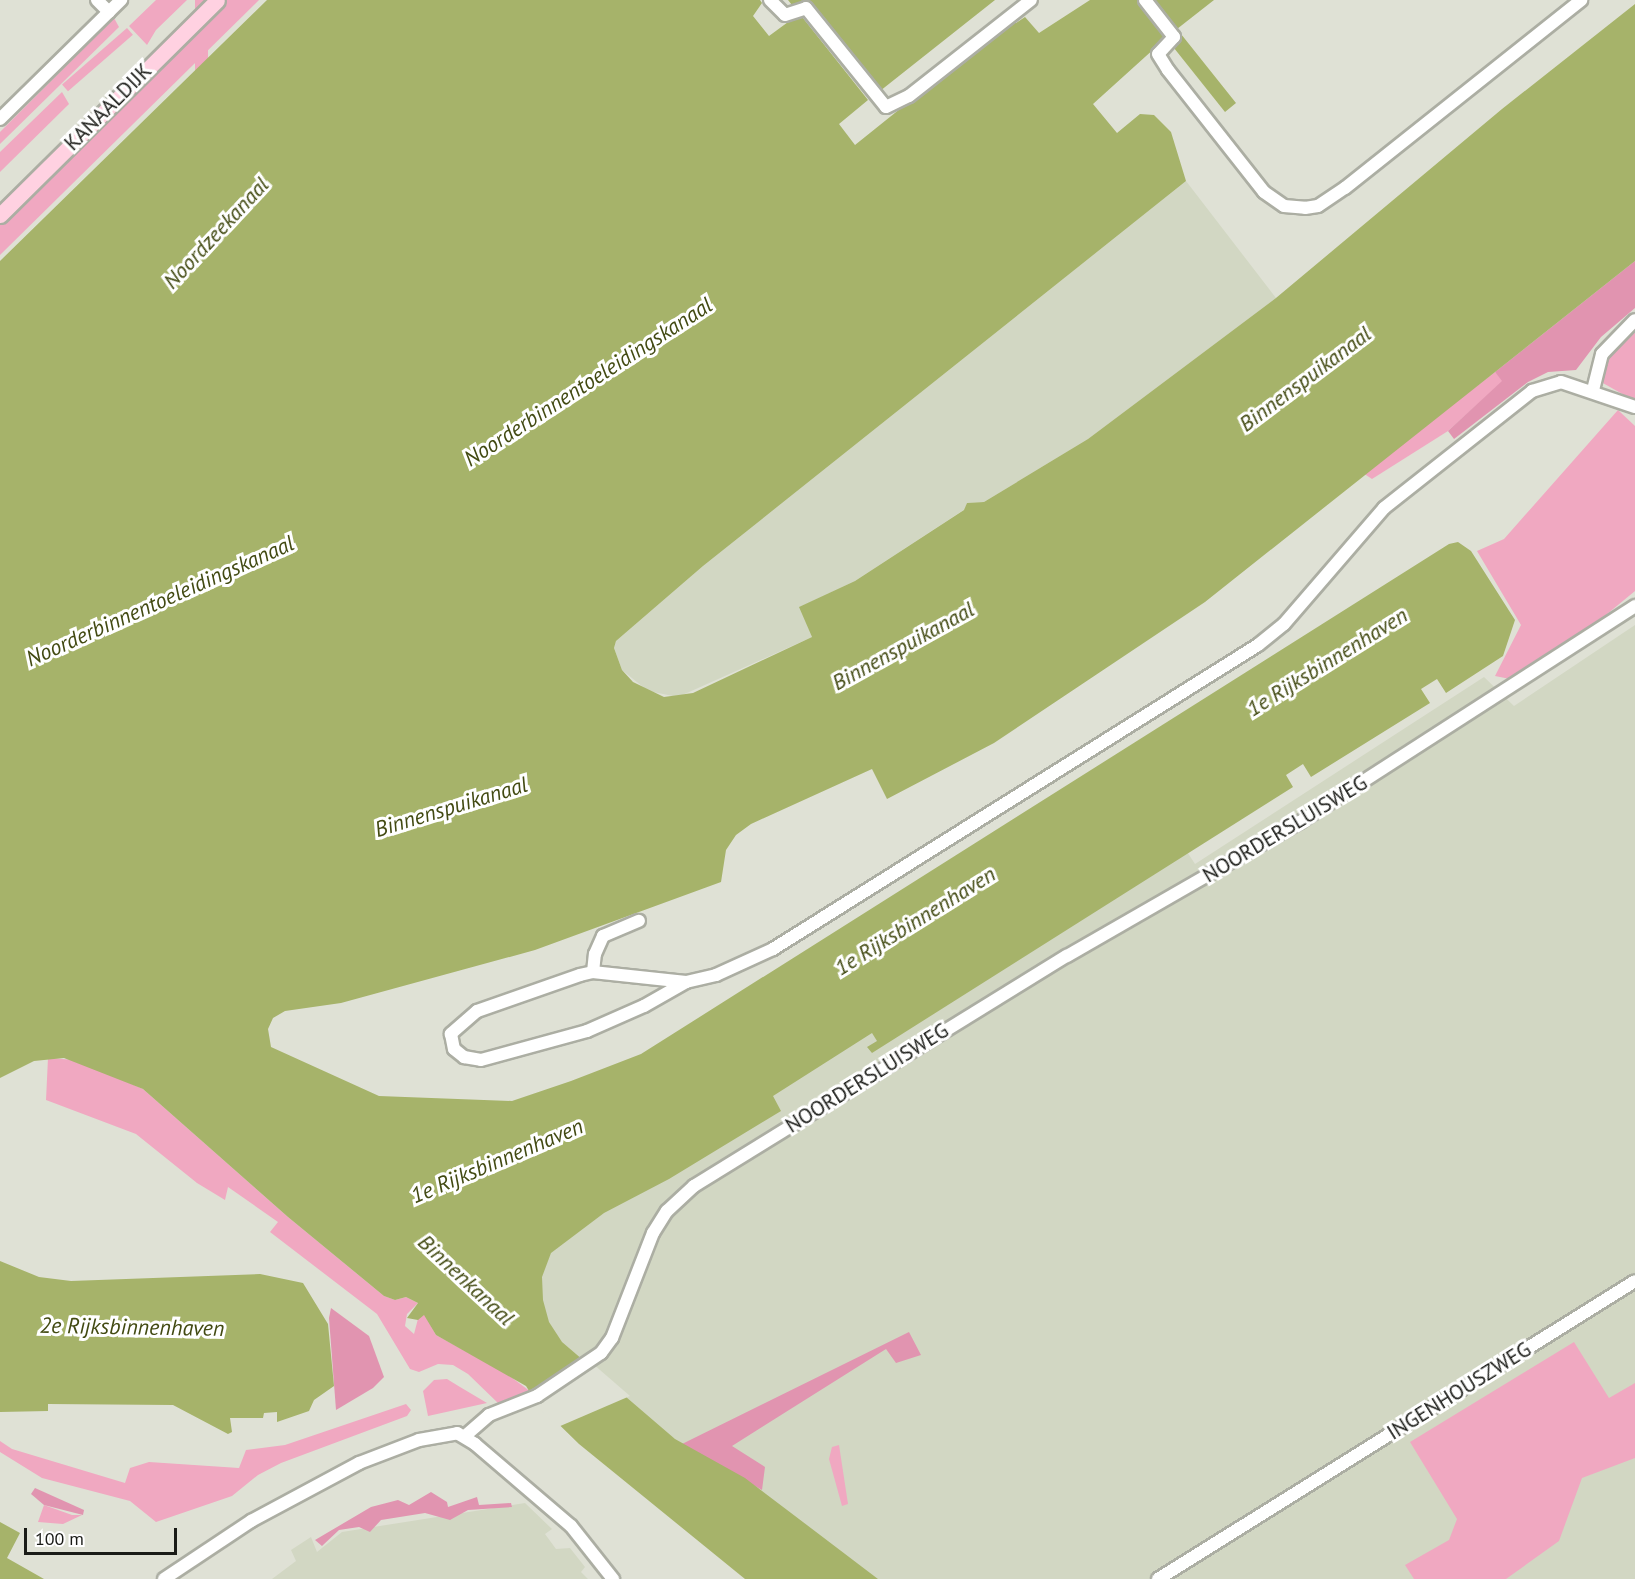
<!DOCTYPE html>
<html>
<head>
<meta charset="utf-8">
<style>
	body { margin:0 }
	#map { position:relative; width:1635px; height:1579px; overflow:hidden; background:#dfe1d5; font-family:"PT Sans",sans-serif }
	div>[style] { position:absolute }
	.built>* { inset:0; background:#d2d7c3 }
	.green>* { inset:0; background:#f0a8c1; transform-origin:0 0 }
	.forest>* { inset:0; background:#e194b0 }
	.water>* { inset:0; background:#a6b36a }
	.pier>* { inset:0; background:#dfe1d5 }
	.roads { filter:drop-shadow(2px 0 #acaea3) drop-shadow(-2px 0 #acaea3) drop-shadow(0 2px #acaea3) drop-shadow(0 -2px #acaea3) }
	.minor>* { height:12px; margin:-6px; padding:0 6px; transform-origin:6px; border-radius:6px; background:#fff }
	.major>* { height:15px; margin:-7.5px; padding:0 7.5px; transform-origin:7.5px; border-radius:7.5px; background:#ffd1e1 }
	span { translate:-50% -50%; white-space:nowrap; text-align:center; line-height:1.15; -webkit-text-stroke:6px #fff; paint-order:stroke }
	.street-label { font-size:21px; color:#1a1b17 }
	.water-label { font-size:22px; color:#424a12; font-style:italic }
	.scale { position:absolute; left:24px; top:1528px; width:153px; height:27px; box-sizing:border-box; border:3px solid #1a1b17; border-top:0; padding-left:8px; font-size:18px; line-height:21px; white-space:nowrap; color:#1a1b17; -webkit-text-stroke:4px #fff; paint-order:stroke }
</style>
</head>
<body>
<div id="map">
	<div class="built">
		<i style="clip-path:polygon(1186px 181px,1276px 298px,1088px 439px,984px 502px,967px 503px,965px 509px,855px 581px,800px 607px,812px 637px,678px 697px,648px 691px,622px 670px,614px 648px,616px 641px,703px 566px)"></i>
		<i style="clip-path:polygon(1635px 625px,1635px 1579px,809px 1579px,532px 1323px,531px 1257px,570px 1217px,1178px 838px,1195px 864px,1484px 677px,1514px 706px)"></i>
		<i style="clip-path:polygon(525px 1503px,552px 1529px,545px 1534px,556px 1549px,570px 1548px,585px 1567px,581px 1572px,588px 1579px,272px 1579px,296px 1561px,291px 1550px,311px 1537px,317px 1552px,342px 1532px)"></i>
	</div>
	<div class="green">
		<i style="clip-path:polygon(156px 0,187px 0,156px 30px,147px 45px,129px 26px)"></i>
		<i style="left:195px;top:0;width:13px;height:274px"></i>
		<i style="clip-path:polygon(226px 0,259px 0,0 255px,0 223px)"></i>
		<i style="clip-path:polygon(114px 18px,119px 27px,0 144px,0 132px)"></i>
		<i style="left:127px;top:28px;width:9px;height:86px;rotate:49deg"></i>
		<i style="clip-path:polygon(62px 92px,69px 104px,0 172px,0 152px)"></i>
		<i style="clip-path:polygon(1635px 325px,1635px 401px,1601px 382px,1600px 370px,1605px 356px)"></i>
		<i style="clip-path:polygon(1495px 372px,1503px 381px,1448px 431px,1372px 479px,1363px 473px)"></i>
		<i style="clip-path:polygon(1618px 410px,1635px 426px,1635px 591px,1601px 619px,1510px 679px,1495px 676px,1521px 625px,1477px 551px,1504px 539px)"></i>
		<i style="clip-path:polygon(48px 1058px,76px 1060px,143px 1089px,288px 1217px,384px 1296px,395px 1300px,406px 1297px,418px 1303px,407px 1314px,405px 1326px,414px 1334px,419px 1315px,424px 1314px,436px 1335px,507px 1374px,531px 1392px,499px 1404px,468px 1374px,453px 1365px,438px 1364px,419px 1372px,410px 1369px,377px 1314px,270px 1232px,278px 1222px,228px 1187px,225px 1200px,197px 1183px,136px 1134px,46px 1100px)"></i>
		<i style="clip-path:polygon(1574px 1342px,1609px 1398px,1635px 1383px,1635px 1458px,1582px 1478px,1559px 1541px,1506px 1579px,1414px 1579px,1405px 1565px,1449px 1540px,1457px 1519px,1410px 1442px)"></i>
		<i style="clip-path:polygon(447px 1379px,460px 1387px,487px 1403px,428px 1416px,423px 1391px,434px 1380px)"></i>
		<i style="clip-path:polygon(406px 1404px,411px 1410px,407px 1416px,281px 1463px,258px 1475px,232px 1496px,156px 1522px,130px 1501px,42px 1478px,0 1452px,0 1441px,12px 1449px,125px 1483px,130px 1468px,149px 1462px,239px 1468px,246px 1450px,285px 1445px)"></i>
		<i style="clip-path:polygon(839px 1445px,848px 1504px,842px 1506px,829px 1459px,832px 1447px)"></i>
		<i style="clip-path:polygon(44px 1505px,72px 1515px,82px 1515px,63px 1524px,38px 1522px)"></i>
	</div>
	<div class="forest">
		<i style="clip-path:polygon(1635px 261px,1635px 308px,1601px 337px,1576px 370px,1548px 372px,1528px 382px,1454px 439px,1448px 431px,1502px 381px,1495px 372px)"></i>
		<i style="clip-path:polygon(331px 1308px,369px 1336px,384px 1377px,373px 1388px,336px 1410px,329px 1318px)"></i>
		<i style="clip-path:polygon(909px 1332px,921px 1355px,896px 1363px,886px 1349px,732px 1446px,765px 1467px,762px 1490px,682px 1444px)"></i>
		<i style="clip-path:polygon(35px 1488px,84px 1510px,83px 1515px,44px 1505px,31px 1494px)"></i>
		<i style="clip-path:polygon(431px 1492px,447px 1502px,448px 1507px,477px 1497px,479px 1505px,511px 1503px,512px 1507px,468px 1510px,450px 1520px,425px 1513px,381px 1520px,370px 1532px,359px 1527px,339px 1530px,322px 1546px,315px 1540px,371px 1507px,398px 1500px,409px 1505px)"></i>
	</div>
	<div class="water">
		<i style="clip-path:polygon(267px 0,760px 0,762px 3px,753px 16px,769px 36px,799px 14px,788px 0,995px 0,880px 91px,812px 4px,799px 13px,868px 100px,839px 124px,855px 145px,1012px 19px,1016px 23px,1025px 17px,1039px 33px,1090px 0,1214px 0,1177px 29px,1236px 103px,1225px 112px,1166px 38px,1093px 104px,1117px 133px,1140px 114px,1154px 115px,1171px 132px,1186px 181px,703px 566px,616px 641px,614px 648px,622px 670px,633px 682px,664px 697px,693px 693px,812px 637px,799px 607px,855px 581px,964px 510px,967px 503px,984px 502px,1088px 439px,1276px 298px,1502px 109px,1635px 4px,1635px 261px,1205px 602px,994px 743px,887px 799px,872px 769px,751px 824px,736px 835px,726px 850px,721px 882px,535px 950px,341px 1003px,285px 1011px,273px 1018px,268px 1029px,271px 1047px,379px 1096px,512px 1101px,571px 1081px,641px 1054px,1449px 544px,1458px 542px,1471px 551px,1515px 620px,1503px 656px,1446px 693px,1437px 679px,1421px 689px,1430px 703px,1311px 777px,1303px 764px,1286px 775px,1293px 787px,872px 1053px,867px 1047px,877px 1041px,872px 1033px,773px 1096px,781px 1111px,669px 1179px,604px 1213px,551px 1253px,542px 1277px,543px 1300px,549px 1322px,562px 1342px,675px 1439px,745px 1478px,878px 1579px,745px 1579px,579px 1444px,536px 1402px,526px 1386px,436px 1335px,424px 1315px,418px 1320px,407px 1318px,418px 1303px,406px 1297px,395px 1300px,384px 1296px,288px 1217px,143px 1089px,64px 1058px,34px 1061px,0 1078px,0 261px)"></i>
		<i style="clip-path:polygon(0 1261px,39px 1277px,71px 1281px,260px 1274px,303px 1283px,328px 1324px,334px 1386px,314px 1400px,309px 1411px,277px 1422px,277px 1412px,264px 1413px,263px 1418px,230px 1418px,232px 1432px,228px 1434px,173px 1405px,48px 1404px,48px 1411px,0 1412px)"></i>
		<i style="clip-path:polygon(0 1522px,20px 1533px,7px 1558px,44px 1579px,0 1579px)"></i>
	</div>
	<div class="pier">
		<i style="clip-path:polygon(585px 1357px,630px 1396px,558px 1427px,534px 1404px,528px 1393px)"></i>
	</div>
	<div class="roads">
		<div class="minor">
			<i style="left:97px;top:0;width:17px;rotate:45deg"></i>
			<i style="left:770px;top:0;width:21px;rotate:45deg"></i>
			<i style="left:785px;top:15px;width:22px;rotate:-18deg"></i>
			<i style="left:806px;top:8px;width:127px;rotate:51.1deg"></i>
			<i style="left:886px;top:107px;width:25px;rotate:-26deg"></i>
			<i style="left:909px;top:96px;width:155px;rotate:-38.2deg"></i>
			<i style="left:1145px;top:0;width:47px;rotate:51.9deg"></i>
			<i style="left:1174px;top:37px;width:23px;rotate:133deg"></i>
			<i style="left:1158px;top:54px;width:19px;rotate:58deg"></i>
			<i style="left:1168px;top:70px;width:155px;rotate:51.8deg"></i>
			<i style="left:1264px;top:192px;width:24px;rotate:35deg"></i>
			<i style="left:1284px;top:206px;width:21px;rotate:5deg"></i>
			<i style="left:1305px;top:208px;width:13px;rotate:-9deg"></i>
			<i style="left:1318px;top:206px;width:32px;rotate:-34deg"></i>
			<i style="left:1345px;top:188px;width:302px;rotate:-38.5deg"></i>
			<i style="left:0;top:119px;width:170px;rotate:-44.5deg"></i>
			<i style="left:1593px;top:390px;width:37px;rotate:-76deg"></i>
			<i style="left:1602px;top:354px;width:47px;rotate:-45.9deg"></i>
			<i style="left:593px;top:972px;width:18px;rotate:-84deg"></i>
			<i style="left:595px;top:954px;width:20px;rotate:-66deg"></i>
			<i style="left:603px;top:936px;width:39px;rotate:-23deg"></i>
			<i style="left:686px;top:982px;width:94px;rotate:-173.9deg"></i>
			<i style="left:593px;top:972px;width:13px;rotate:167deg"></i>
			<i style="left:580px;top:975px;width:109px;rotate:160.7deg"></i>
			<i style="left:477px;top:1011px;width:35px;rotate:139deg"></i>
			<i style="left:451px;top:1034px;width:15px;rotate:79deg"></i>
			<i style="left:454px;top:1049px;width:13px;rotate:39deg"></i>
			<i style="left:464px;top:1057px;width:17px;rotate:10deg"></i>
			<i style="left:481px;top:1060px;width:110px;rotate:-15.3deg"></i>
			<i style="left:587px;top:1031px;width:62px;rotate:-23.7deg"></i>
			<i style="left:644px;top:1006px;width:48px;rotate:-29.7deg"></i>
			<i style="left:686px;top:982px;width:31px;rotate:-13deg"></i>
			<i style="left:716px;top:975px;width:63px;rotate:-24.5deg"></i>
			<i style="left:773px;top:949px;width:572px;rotate:-32.08deg"></i>
			<i style="left:1258px;top:645px;width:33px;rotate:-39deg"></i>
			<i style="left:1284px;top:624px;width:153px;rotate:-49.2deg"></i>
			<i style="left:1384px;top:508px;width:189px;rotate:-38.3deg"></i>
			<i style="left:1532px;top:391px;width:30px;rotate:-17deg"></i>
			<i style="left:1561px;top:382px;width:78px;rotate:18.7deg"></i>
			<i style="left:465px;top:1436px;width:32px;rotate:-41deg"></i>
			<i style="left:489px;top:1415px;width:52px;rotate:-21.6deg"></i>
			<i style="left:537px;top:1396px;width:77px;rotate:-33.9deg"></i>
			<i style="left:601px;top:1353px;width:19px;rotate:-54deg"></i>
			<i style="left:612px;top:1338px;width:113px;rotate:-68.7deg"></i>
			<i style="left:653px;top:1233px;width:26px;rotate:-58deg"></i>
			<i style="left:667px;top:1211px;width:37px;rotate:-43deg"></i>
			<i style="left:694px;top:1186px;width:438px;rotate:-31.7deg"></i>
			<i style="left:1067px;top:956px;width:269px;rotate:-29.9deg"></i>
			<i style="left:1300px;top:822px;width:399px;rotate:-32.8deg"></i>
			<i style="left:164px;top:1579px;width:105px;rotate:-33.7deg"></i>
			<i style="left:251px;top:1521px;width:123px;rotate:-28.2deg"></i>
			<i style="left:359px;top:1463px;width:64px;rotate:-21deg"></i>
			<i style="left:419px;top:1440px;width:39px;rotate:-10deg"></i>
			<i style="left:457px;top:1433px;width:21px;rotate:31deg"></i>
			<i style="left:475px;top:1444px;width:126px;rotate:40.5deg"></i>
			<i style="left:571px;top:1526px;width:68px;rotate:51.6deg"></i>
			<i style="left:1158px;top:1579px;width:562px;rotate:-31.99deg"></i>
		</div>
		<div class="major">
			<i style="left:0;top:215px;width:305px;rotate:-44.7deg"></i>
		</div>
	</div>
	<div class="street-label">
		<span style="left:108px;top:107px;rotate:-45deg">KANAALDIJK</span>
		<span style="left:1285px;top:829px;rotate:-31deg">NOORDERSLUISWEG</span>
		<span style="left:867px;top:1078px;rotate:-32deg">NOORDERSLUISWEG</span>
		<span style="left:1459px;top:1391px;rotate:-32deg">INGENHOUSZWEG</span>
	</div>
	<div class="water-label">
		<span style="left:216px;top:233px;rotate:-47deg">Noordzeekanaal</span>
		<span style="left:1305px;top:379px;rotate:-37deg">Binnenspuikanaal</span>
		<span style="left:588px;top:382px;rotate:-33deg">Noorderbinnentoeleidingskanaal</span>
		<span style="left:160px;top:601px;rotate:-24deg">Noorderbinnentoeleidingskanaal</span>
		<span style="left:903px;top:646px;rotate:-29deg">Binnenspuikanaal</span>
		<span style="left:1327px;top:662px;rotate:-32deg">1e Rijksbinnenhaven</span>
		<span style="left:451px;top:807px;rotate:-17deg">Binnenspuikanaal</span>
		<span style="left:915px;top:921px;rotate:-32deg">1e Rijksbinnenhaven</span>
		<span style="left:497px;top:1161px;rotate:-23deg">1e Rijksbinnenhaven</span>
		<span style="left:466px;top:1280px;rotate:43deg">Binnenkanaal</span>
		<span style="left:132px;top:1327px;rotate:1deg">2e Rijksbinnenhaven</span>
	</div>
	<div class="scale">100 m</div>
</div>
</body>
</html>
